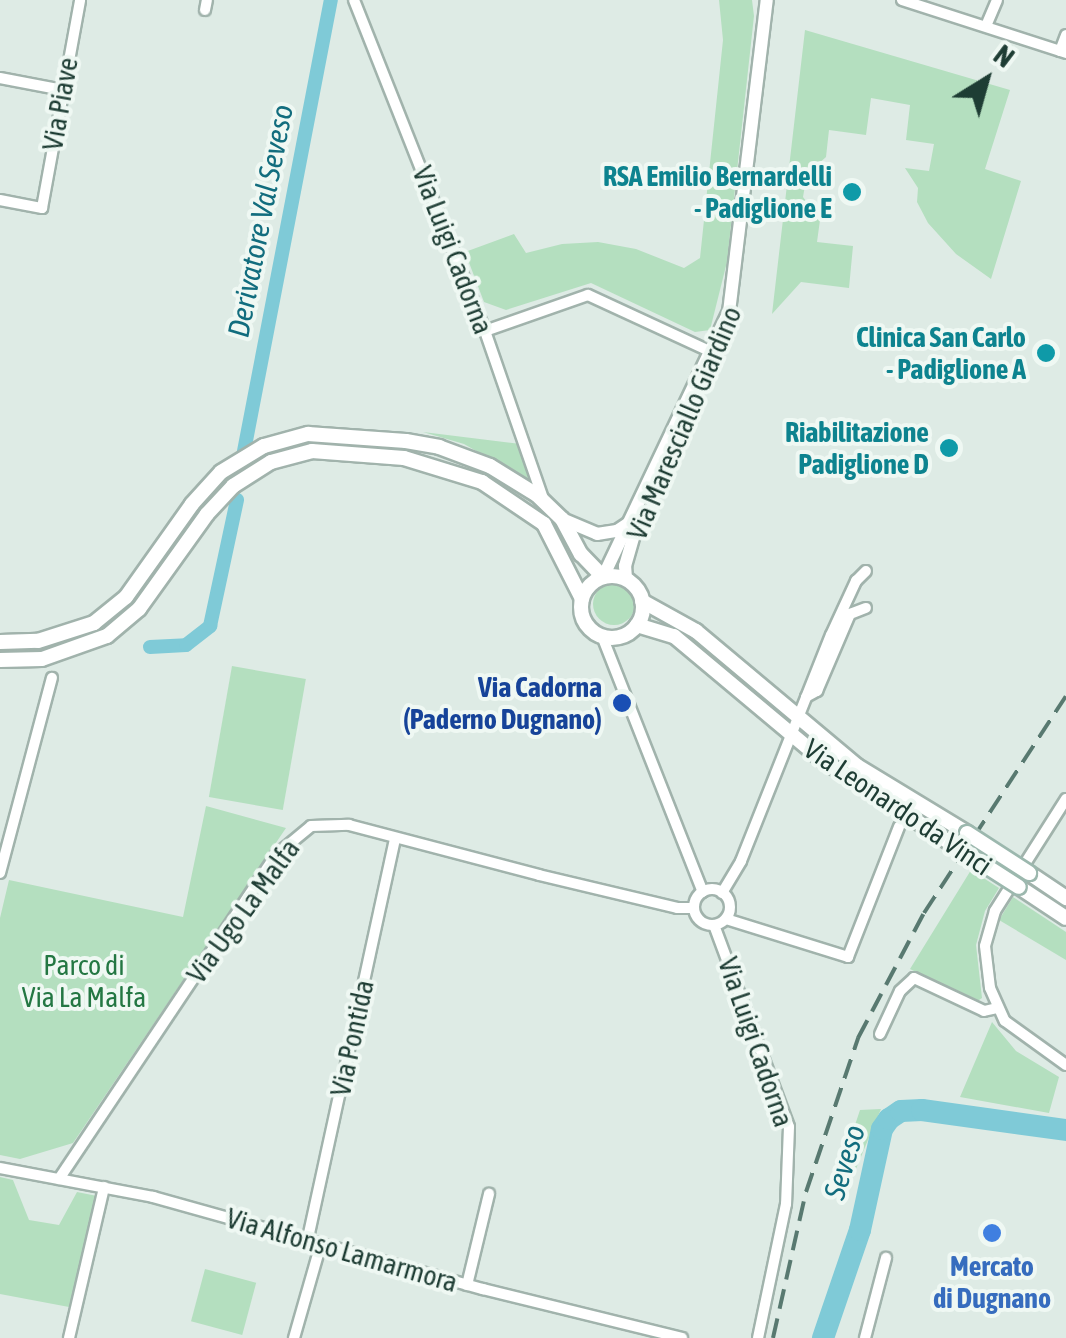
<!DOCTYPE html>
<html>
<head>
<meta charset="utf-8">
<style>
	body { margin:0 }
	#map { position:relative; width:1066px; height:1338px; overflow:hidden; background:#deebe5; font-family:"Asap Condensed",sans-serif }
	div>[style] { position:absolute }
	.green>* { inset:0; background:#b4dfbf; transform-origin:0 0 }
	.round { border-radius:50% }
	.canal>* { height:14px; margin:-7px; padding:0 7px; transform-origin:7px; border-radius:7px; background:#7fcad7 }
	.river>* { height:22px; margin:-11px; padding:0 11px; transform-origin:11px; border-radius:11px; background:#7fcad7 }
	.roads { filter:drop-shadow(2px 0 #a1b3ac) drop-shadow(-2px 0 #a1b3ac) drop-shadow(0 2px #a1b3ac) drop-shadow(0 -2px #a1b3ac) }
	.minor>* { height:10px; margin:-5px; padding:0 5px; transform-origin:5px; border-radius:5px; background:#fff }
	.minor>.ring { margin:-5px; padding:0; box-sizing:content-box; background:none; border:10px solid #fff; border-radius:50% }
	.tertiary>* { height:12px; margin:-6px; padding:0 6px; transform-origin:6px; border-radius:6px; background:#fff }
	.secondary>* { height:14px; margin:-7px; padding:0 7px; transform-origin:7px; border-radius:7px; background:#fff }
	.secondary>.ring { margin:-7px; padding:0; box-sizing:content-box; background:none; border:14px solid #fff; border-radius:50% }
	.rail>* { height:4px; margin-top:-2px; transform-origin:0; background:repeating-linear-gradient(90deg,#587970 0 20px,transparent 0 30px) }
	.bridges { filter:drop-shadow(2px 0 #9cb8ae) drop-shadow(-2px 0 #9cb8ae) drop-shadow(0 2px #9cb8ae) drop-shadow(0 -2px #9cb8ae) }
	.secondary-bridge>* { height:14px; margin:-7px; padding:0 7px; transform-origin:7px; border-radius:7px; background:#fff }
	.dots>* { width:28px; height:28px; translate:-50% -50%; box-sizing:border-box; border:5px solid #eff8f3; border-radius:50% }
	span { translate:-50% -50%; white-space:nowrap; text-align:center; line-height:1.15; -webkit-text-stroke:8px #eff8f3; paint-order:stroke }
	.street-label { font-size:28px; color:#1e3d34 }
	.culture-label { font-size:28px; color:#0d838f; font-weight:700 }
	.right { translate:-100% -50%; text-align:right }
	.transit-label { font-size:28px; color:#164399; font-weight:700 }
	.park-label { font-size:28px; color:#247743 }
	.shop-label { font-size:28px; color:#366cbe; font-weight:700 }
	.water-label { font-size:30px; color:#126d7e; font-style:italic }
	.north { position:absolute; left:936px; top:30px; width:100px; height:100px; -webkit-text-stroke:8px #eff8f3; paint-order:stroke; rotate:37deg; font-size:28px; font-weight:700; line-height:40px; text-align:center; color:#1e3d34 }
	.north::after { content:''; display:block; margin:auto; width:35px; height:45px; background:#1e3d34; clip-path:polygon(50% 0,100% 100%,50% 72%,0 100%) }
</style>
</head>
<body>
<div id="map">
	<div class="green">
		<i style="clip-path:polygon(719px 0,752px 0,754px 16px,727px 262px,710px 330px,695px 332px,591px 283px,506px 310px,484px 302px,465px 252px,514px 234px,526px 253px,562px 244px,598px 242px,636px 249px,684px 268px,700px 258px,723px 40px)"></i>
		<i style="clip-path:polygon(805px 30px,1010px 90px,985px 169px,1021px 181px,991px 279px,956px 254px,928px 223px,917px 202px,918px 188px,905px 168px,929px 171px,934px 144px,906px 140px,910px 105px,871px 98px,866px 135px,829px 130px,826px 157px,807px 174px,803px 197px,820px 220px,817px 242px,853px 246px,849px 288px,801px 282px,772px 314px)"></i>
		<i style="clip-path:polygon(423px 432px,521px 444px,532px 477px,529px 481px,464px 444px)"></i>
		<i class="round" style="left:593px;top:583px;width:42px;height:42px"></i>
		<i style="left:232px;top:666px;width:75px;height:133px;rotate:10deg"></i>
		<i style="clip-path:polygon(206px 806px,286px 828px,73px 1143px,20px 1159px,0 1155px,0 918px,9px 880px,183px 917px)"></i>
		<i style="clip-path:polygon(971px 870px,999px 888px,985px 911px,976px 945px,982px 998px,976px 1002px,910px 969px)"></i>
		<i style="clip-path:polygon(1013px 897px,1066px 932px,1066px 960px,999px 920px)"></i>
		<i style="clip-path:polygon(992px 1022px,1016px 1051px,1059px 1077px,1049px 1113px,960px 1097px)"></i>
		<i style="clip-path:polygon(881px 1109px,855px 1171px,841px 1167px,860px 1110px)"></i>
		<i style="clip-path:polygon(0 1177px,13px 1180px,29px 1220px,59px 1225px,77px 1192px,97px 1196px,69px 1307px,0 1294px)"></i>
		<i style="left:205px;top:1269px;width:53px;height:54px;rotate:15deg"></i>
	</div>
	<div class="canal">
		<i style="left:244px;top:451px;width:459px;rotate:-79.1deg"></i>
		<i style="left:150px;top:647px;width:36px;rotate:-3deg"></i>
		<i style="left:186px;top:645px;width:31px;rotate:-38deg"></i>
		<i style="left:210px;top:626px;width:129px;rotate:-77.9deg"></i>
	</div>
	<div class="river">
		<i style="left:823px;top:1338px;width:114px;rotate:-71.1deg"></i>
		<i style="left:860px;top:1230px;width:103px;rotate:-77.7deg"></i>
		<i style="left:882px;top:1129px;width:12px;rotate:-55deg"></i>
		<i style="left:889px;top:1119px;width:14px;rotate:-34deg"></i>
		<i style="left:901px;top:1111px;width:21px;rotate:-3deg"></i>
		<i style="left:922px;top:1110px;width:145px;rotate:7.9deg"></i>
	</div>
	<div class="roads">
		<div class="minor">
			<i style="left:354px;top:0;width:356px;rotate:68.4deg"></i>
			<i style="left:485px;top:331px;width:180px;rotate:70.9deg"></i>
			<i style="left:902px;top:0;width:172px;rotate:17.9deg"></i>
			<i style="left:205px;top:10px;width:10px;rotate:-79deg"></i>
			<i style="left:986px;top:26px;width:28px;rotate:-67deg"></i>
			<i style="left:1060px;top:51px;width:17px;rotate:-69deg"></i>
			<i style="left:0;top:78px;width:64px;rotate:10.8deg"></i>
			<i style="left:0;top:200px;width:43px;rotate:10.8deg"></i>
			<i style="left:42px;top:208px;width:211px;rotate:-79.6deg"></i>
			<i style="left:485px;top:331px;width:109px;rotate:-19.3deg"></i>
			<i style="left:588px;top:295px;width:143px;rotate:24.8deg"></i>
			<i style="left:602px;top:636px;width:275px;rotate:68.5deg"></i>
			<i style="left:806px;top:697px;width:13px;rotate:-29deg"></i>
			<i style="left:817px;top:691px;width:84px;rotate:-66.8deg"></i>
			<i style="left:850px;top:614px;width:17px;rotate:-21deg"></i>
			<i style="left:1066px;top:799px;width:133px;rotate:122.4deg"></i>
			<i style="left:995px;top:911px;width:36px;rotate:106deg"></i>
			<i style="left:985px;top:946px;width:42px;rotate:83.2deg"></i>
			<i style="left:990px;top:988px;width:36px;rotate:66deg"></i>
			<i style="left:1005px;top:1021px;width:75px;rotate:35.8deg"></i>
			<i style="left:0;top:873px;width:202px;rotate:-75.1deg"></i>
			<i class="ring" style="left:694px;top:889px;width:26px;height:26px"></i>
			<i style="left:722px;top:893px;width:37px;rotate:-59deg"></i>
			<i style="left:741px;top:861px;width:243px;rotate:-68.3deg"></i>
			<i style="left:831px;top:635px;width:60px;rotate:-65.2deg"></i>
			<i style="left:856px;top:581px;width:14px;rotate:-45deg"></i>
			<i style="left:726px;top:919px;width:128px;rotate:17.3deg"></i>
			<i style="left:848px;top:957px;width:140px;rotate:-68.6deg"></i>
			<i style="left:714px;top:925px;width:215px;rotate:69.6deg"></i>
			<i style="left:789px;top:1127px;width:77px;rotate:92.2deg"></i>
			<i style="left:786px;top:1204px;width:137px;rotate:101.8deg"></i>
			<i style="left:880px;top:1034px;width:47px;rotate:-65.1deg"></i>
			<i style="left:900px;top:991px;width:19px;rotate:-43deg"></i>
			<i style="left:914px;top:978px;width:77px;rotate:25.2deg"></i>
			<i style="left:984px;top:1011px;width:13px;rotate:-13deg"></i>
			<i style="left:0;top:1168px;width:156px;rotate:10.7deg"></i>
			<i style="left:153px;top:1197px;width:343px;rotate:15.6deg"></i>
			<i style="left:483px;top:1289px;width:205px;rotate:13.8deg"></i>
			<i style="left:59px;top:1179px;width:390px;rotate:-56.2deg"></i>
			<i style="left:276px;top:855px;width:45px;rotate:-39.6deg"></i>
			<i style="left:311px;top:826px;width:38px;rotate:-2deg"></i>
			<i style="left:349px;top:825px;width:196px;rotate:14.7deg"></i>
			<i style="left:539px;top:875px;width:142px;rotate:13.4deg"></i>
			<i style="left:677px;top:908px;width:17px"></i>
			<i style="left:308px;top:1238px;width:409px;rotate:-77.7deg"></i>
			<i style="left:467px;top:1285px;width:94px;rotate:-76.4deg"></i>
			<i style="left:69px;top:1338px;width:155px;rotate:-76.9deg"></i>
			<i style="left:294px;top:1338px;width:98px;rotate:-74deg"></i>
			<i style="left:865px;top:1338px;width:83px;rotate:-75.3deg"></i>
		</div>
		<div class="tertiary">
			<i style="left:562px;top:519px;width:38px;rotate:23deg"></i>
			<i style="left:597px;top:534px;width:20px;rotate:-9deg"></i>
			<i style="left:617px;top:531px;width:14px;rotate:-34deg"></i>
			<i style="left:603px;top:577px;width:293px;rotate:-64.6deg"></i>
			<i style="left:729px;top:312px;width:314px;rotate:-83.1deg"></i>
			<i style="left:626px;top:579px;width:13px;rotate:-94deg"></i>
			<i style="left:625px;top:566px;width:36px;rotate:-74deg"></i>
		</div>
		<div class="secondary">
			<i class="ring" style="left:581px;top:576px;width:48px;height:48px"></i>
			<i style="left:642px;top:601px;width:62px;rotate:29.1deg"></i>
			<i style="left:696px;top:631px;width:210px;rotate:40deg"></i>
			<i style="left:857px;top:766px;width:129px;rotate:31.3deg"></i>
			<i style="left:637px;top:625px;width:39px;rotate:17deg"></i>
			<i style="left:674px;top:636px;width:192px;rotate:39.9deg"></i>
			<i style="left:821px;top:759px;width:163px;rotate:33deg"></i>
			<i style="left:0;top:642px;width:38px;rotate:-2deg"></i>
			<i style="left:38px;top:641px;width:59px;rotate:-17.8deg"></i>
			<i style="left:94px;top:623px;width:41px;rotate:-39.1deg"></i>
			<i style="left:126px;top:597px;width:114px;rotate:-54.6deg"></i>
			<i style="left:192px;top:504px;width:43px;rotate:-47.8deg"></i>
			<i style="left:221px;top:472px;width:50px;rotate:-31.2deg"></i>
			<i style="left:264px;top:446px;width:46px;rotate:-15.3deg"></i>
			<i style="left:308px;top:434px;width:98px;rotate:4.1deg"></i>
			<i style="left:406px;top:441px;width:34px;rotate:10deg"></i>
			<i style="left:439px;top:447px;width:54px;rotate:20.4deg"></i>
			<i style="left:490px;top:466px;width:55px;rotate:31.7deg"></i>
			<i style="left:537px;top:495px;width:35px;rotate:44deg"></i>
			<i style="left:562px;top:519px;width:40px;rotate:62deg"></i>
			<i style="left:581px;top:554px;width:32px;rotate:46deg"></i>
			<i style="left:0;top:660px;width:42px;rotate:-1.4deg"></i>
			<i style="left:42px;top:659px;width:69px;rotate:-19.5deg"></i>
			<i style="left:107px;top:636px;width:42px;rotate:-40.2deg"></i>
			<i style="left:139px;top:609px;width:117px;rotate:-54.4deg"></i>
			<i style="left:207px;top:514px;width:38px;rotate:-47deg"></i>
			<i style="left:233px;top:486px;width:45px;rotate:-32.3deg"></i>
			<i style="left:271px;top:462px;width:42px;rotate:-15deg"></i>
			<i style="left:312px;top:451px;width:92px;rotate:4.4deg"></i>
			<i style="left:404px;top:458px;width:82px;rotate:17.1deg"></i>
			<i style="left:482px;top:482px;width:75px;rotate:34.1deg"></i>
			<i style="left:544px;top:524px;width:84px;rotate:63.1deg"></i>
			<i style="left:1029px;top:873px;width:45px;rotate:34deg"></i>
			<i style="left:1019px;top:887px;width:56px;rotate:33.4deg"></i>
		</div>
	</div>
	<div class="rail">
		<i style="left:773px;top:1338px;width:150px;rotate:-77.3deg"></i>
		<i style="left:806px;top:1192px;width:163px;rotate:-71.3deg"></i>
		<i style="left:858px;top:1038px;width:141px;rotate:-62.2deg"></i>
		<i style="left:924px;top:913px;width:259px;rotate:-56.8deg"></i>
	</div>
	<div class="bridges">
		<div class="secondary-bridge">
			<i style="left:967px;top:833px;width:74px;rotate:32.8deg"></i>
			<i style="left:958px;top:848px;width:72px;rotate:32.6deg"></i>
		</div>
	</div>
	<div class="dots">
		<i style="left:852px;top:192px;background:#0f9aa8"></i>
		<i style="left:1046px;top:353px;background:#0f9aa8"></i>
		<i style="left:949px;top:448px;background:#0f9aa8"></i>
		<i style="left:622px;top:703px;background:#1a4fb4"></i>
		<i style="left:992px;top:1233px;background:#3f7fe0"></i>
	</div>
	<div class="street-label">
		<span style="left:60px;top:104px;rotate:-80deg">Via Piave</span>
		<span style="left:453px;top:250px;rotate:69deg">Via Luigi Cadorna</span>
		<span style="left:684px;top:423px;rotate:-67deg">Via Maresciallo Giardino</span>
		<span style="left:898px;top:807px;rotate:34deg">Via Leonardo da Vinci</span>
		<span style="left:243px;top:911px;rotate:-54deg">Via Ugo La Malfa</span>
		<span style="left:352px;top:1038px;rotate:-78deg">Via Pontida</span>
		<span style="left:756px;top:1042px;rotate:71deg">Via Luigi Cadorna</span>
		<span style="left:342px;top:1250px;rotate:16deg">Via Alfonso Lamarmora</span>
	</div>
	<div class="culture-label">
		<span class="right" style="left:832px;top:192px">RSA Emilio Bernardelli<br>- Padiglione E</span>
		<span class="right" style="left:1026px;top:353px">Clinica San Carlo<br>- Padiglione A</span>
		<span class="right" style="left:929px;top:448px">Riabilitazione<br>Padiglione D</span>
	</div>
	<div class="transit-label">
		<span class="right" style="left:602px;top:703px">Via Cadorna<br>(Paderno Dugnano)</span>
	</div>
	<div class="park-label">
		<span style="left:84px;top:981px">Parco di<br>Via La Malfa</span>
	</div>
	<div class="shop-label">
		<span style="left:992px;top:1282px">Mercato<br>di Dugnano</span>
	</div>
	<div class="water-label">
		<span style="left:260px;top:221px;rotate:-79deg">Derivatore Val Seveso</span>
		<span style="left:844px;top:1162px;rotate:-73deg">Seveso</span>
	</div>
	<div class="north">N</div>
</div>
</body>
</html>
